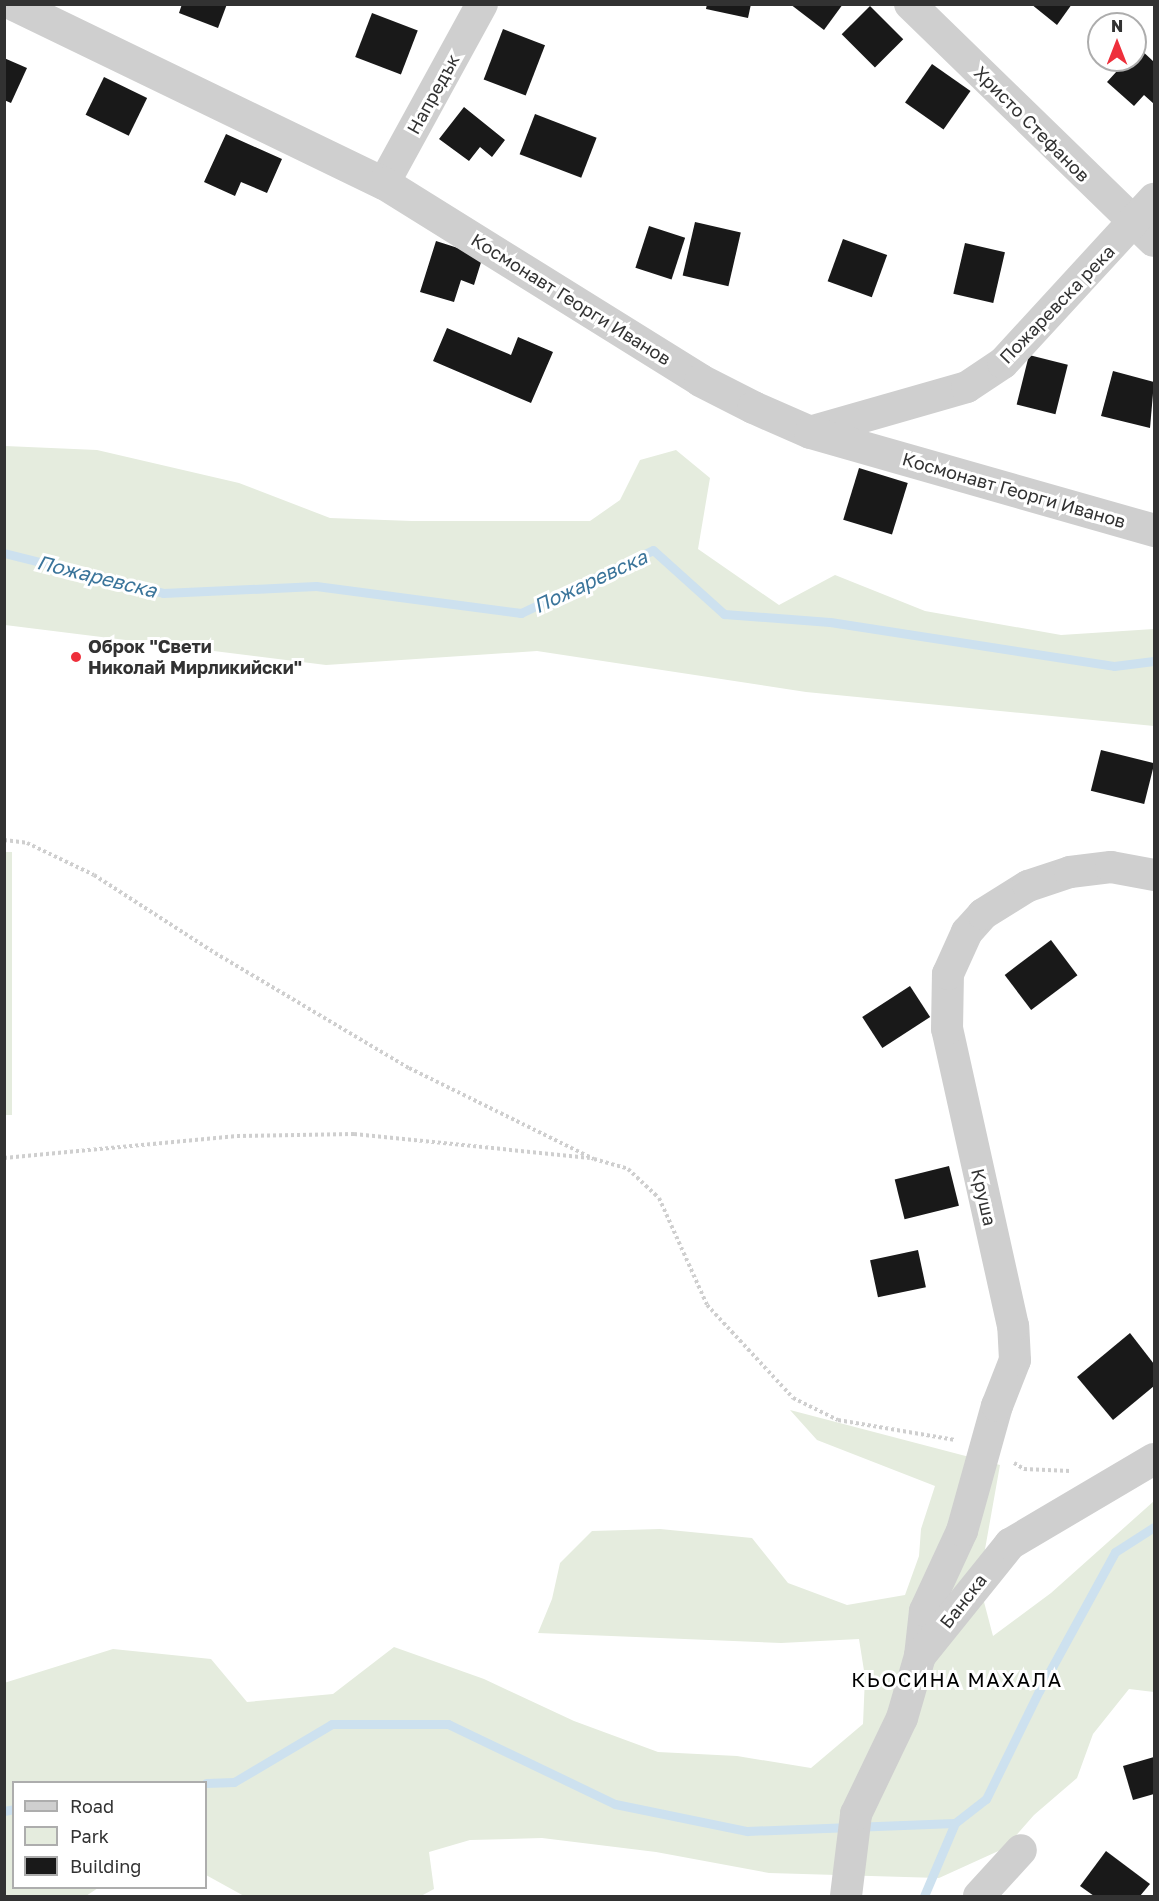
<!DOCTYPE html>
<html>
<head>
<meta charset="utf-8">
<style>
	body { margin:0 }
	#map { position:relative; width:1159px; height:1901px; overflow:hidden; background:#fff; font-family:"Golos Text",sans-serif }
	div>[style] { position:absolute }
	.green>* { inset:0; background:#e5ecde; transform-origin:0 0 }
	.stream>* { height:9px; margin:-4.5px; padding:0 4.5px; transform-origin:4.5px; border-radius:4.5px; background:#cde1ef }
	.building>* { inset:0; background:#191919; transform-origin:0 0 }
	.path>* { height:4px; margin-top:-2px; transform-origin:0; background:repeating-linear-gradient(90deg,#cfcfcf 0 3px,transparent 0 6px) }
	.minor>* { height:32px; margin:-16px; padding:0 16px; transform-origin:16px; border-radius:16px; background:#cfcfcf }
	.tertiary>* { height:33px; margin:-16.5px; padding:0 16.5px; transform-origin:16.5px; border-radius:16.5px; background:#cfcfcf }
	.dots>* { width:16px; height:16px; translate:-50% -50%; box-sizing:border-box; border:3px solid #fff; border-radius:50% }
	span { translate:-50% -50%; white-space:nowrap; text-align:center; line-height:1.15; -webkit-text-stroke:6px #fff; paint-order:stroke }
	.street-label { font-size:18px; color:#323232 }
	.poi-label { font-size:18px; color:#323232; font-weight:700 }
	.left { translate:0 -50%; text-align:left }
	.water-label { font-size:20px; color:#3a749a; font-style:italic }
	.neighbourhood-label { font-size:20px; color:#000; letter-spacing:1.5px }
	.frame { position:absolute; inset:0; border:6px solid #323232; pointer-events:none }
	.legend { position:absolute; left:12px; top:1781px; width:195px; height:108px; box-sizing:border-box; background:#fff; border:2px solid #adadad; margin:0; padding:8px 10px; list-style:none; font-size:18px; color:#323232 }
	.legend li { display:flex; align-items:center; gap:12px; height:30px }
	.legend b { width:30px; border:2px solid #adadad }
	.north { position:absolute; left:1087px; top:12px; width:60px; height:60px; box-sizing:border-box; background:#fff; border:2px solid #adadad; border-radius:50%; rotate:0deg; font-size:16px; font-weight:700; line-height:24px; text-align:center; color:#323232 }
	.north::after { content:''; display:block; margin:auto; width:21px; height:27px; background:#ee2f3b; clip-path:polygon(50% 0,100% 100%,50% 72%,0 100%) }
</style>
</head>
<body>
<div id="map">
	<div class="green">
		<i style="clip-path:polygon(5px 446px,97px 450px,239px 483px,330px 518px,412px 521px,590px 521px,620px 500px,640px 460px,676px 450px,710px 478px,698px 549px,779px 605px,835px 575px,925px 611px,1061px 635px,1154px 629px,1154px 726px,806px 692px,537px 651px,326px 665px,5px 625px)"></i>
		<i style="left:5px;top:852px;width:7px;height:263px"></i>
		<i style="clip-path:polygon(790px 1410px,1000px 1465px,979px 1583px,993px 1636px,1051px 1593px,1154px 1501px,1154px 1692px,1129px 1689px,1093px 1734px,1077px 1778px,1034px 1815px,1005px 1848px,939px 1878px,769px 1873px,656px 1852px,542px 1838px,470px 1840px,429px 1852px,434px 1889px,421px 1896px,244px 1896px,206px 1875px,206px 1782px,14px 1782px,14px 1888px,98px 1888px,86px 1896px,5px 1896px,4px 1683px,113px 1649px,211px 1659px,247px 1702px,333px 1694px,394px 1647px,484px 1679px,574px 1721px,658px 1752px,737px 1756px,811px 1768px,863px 1724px,865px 1677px,859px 1639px,781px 1643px,538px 1633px,552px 1599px,560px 1563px,592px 1531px,660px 1529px,752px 1538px,788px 1583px,847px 1605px,905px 1595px,919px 1556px,921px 1529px,935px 1486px,817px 1440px)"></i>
	</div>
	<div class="stream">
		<i style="left:4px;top:553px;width:164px;rotate:14.1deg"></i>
		<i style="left:163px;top:593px;width:153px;rotate:-2.6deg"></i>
		<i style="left:316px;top:586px;width:207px;rotate:7.5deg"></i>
		<i style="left:521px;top:613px;width:146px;rotate:-25.5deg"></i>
		<i style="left:653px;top:550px;width:96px;rotate:42deg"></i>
		<i style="left:724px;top:614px;width:106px;rotate:4.3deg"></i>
		<i style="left:830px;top:622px;width:287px;rotate:8.8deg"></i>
		<i style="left:1114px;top:666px;width:40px;rotate:-7.1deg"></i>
		<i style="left:206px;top:1783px;width:28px;rotate:-2deg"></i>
		<i style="left:234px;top:1782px;width:114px;rotate:-30.6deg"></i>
		<i style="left:332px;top:1724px;width:116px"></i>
		<i style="left:448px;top:1724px;width:185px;rotate:25.6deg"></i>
		<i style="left:615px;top:1804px;width:135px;rotate:11.6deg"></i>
		<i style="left:747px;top:1831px;width:208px;rotate:-2.2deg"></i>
		<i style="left:955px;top:1823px;width:39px;rotate:-38deg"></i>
		<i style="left:986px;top:1799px;width:120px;rotate:-63.9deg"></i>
		<i style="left:1039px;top:1691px;width:158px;rotate:-61.3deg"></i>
		<i style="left:1115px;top:1552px;width:46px;rotate:-32.7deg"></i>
		<i style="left:4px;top:1811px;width:10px;rotate:-11deg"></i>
		<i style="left:924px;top:1896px;width:79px;rotate:-67deg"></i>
	</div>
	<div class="building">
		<i style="clip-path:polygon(182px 4px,227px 4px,218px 28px,179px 13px)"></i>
		<i style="clip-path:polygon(707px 4px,751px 4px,748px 18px,706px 9px)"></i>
		<i style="clip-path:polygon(790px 4px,843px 4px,824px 30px)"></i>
		<i style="clip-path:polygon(1031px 4px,1072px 4px,1057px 25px)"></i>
		<i style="left:870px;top:6px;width:47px;height:40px;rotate:45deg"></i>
		<i style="left:372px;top:13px;width:49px;height:47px;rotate:21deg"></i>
		<i style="left:503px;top:29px;width:45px;height:54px;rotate:21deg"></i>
		<i style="clip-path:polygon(1138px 47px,1154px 62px,1154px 104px,1144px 95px,1134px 106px,1107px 82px,1127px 60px,1135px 60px)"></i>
		<i style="clip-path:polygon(4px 58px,27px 68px,11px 103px,4px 100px)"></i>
		<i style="left:932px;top:64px;width:47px;height:47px;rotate:35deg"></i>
		<i style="left:104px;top:77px;width:48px;height:42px;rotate:26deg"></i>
		<i style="clip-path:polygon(464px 107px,505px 140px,492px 157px,480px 147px,469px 161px,439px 139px)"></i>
		<i style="left:535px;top:114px;width:66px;height:43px;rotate:21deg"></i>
		<i style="clip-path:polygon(226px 134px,282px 159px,267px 193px,241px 182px,235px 196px,204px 182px)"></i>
		<i style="left:695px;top:222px;width:47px;height:55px;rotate:13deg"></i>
		<i style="left:649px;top:226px;width:38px;height:44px;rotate:18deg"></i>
		<i style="left:843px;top:239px;width:47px;height:45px;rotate:20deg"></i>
		<i style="clip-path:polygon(436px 241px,483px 256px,474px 285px,461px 280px,454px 302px,420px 292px)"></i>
		<i style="left:965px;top:243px;width:41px;height:52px;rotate:13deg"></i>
		<i style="clip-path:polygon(447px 328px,511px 355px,518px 337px,553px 352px,531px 403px,433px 361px)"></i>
		<i style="left:1029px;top:355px;width:40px;height:51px;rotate:14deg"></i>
		<i style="clip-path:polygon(1113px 371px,1154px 382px,1150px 428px,1101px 416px)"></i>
		<i style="left:859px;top:468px;width:51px;height:54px;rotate:17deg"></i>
		<i style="left:1101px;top:750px;width:55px;height:42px;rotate:14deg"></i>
		<i style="left:1051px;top:940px;width:44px;height:58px;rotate:53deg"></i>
		<i style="left:910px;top:986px;width:37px;height:57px;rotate:57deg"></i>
		<i style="left:949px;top:1166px;width:41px;height:56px;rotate:76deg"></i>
		<i style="left:918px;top:1250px;width:38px;height:49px;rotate:78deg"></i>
		<i style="clip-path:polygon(1130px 1333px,1154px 1364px,1154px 1386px,1113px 1420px,1077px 1377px)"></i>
		<i style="clip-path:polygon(1154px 1757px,1154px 1794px,1133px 1800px,1123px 1766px)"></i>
		<i style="clip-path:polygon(1106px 1851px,1150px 1884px,1140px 1896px,1094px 1896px,1080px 1886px)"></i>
	</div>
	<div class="path">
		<i style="left:4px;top:840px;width:23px;rotate:7deg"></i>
		<i style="left:27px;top:843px;width:74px;rotate:25.5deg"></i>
		<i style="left:94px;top:875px;width:144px;rotate:32.8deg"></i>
		<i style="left:215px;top:953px;width:226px;rotate:30.7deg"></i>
		<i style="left:409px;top:1068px;width:206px;rotate:26.2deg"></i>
		<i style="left:594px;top:1159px;width:35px;rotate:16deg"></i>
		<i style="left:628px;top:1169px;width:42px;rotate:43.1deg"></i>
		<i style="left:659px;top:1198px;width:117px;rotate:65.8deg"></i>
		<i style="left:707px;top:1305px;width:127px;rotate:47.2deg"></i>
		<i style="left:793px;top:1398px;width:50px;rotate:26.1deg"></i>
		<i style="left:838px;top:1420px;width:119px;rotate:9.7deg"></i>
		<i style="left:4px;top:1158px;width:234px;rotate:-5.4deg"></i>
		<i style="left:237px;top:1136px;width:117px;rotate:-1deg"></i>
		<i style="left:354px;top:1134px;width:237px;rotate:5.8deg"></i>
		<i style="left:1014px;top:1463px;width:12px;rotate:31deg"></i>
		<i style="left:1024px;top:1469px;width:46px;rotate:2.5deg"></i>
	</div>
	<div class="minor">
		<i style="left:910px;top:4px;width:340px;rotate:44.2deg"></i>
		<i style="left:384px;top:183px;width:204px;rotate:-61.3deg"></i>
		<i style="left:810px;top:432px;width:163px;rotate:-16deg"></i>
		<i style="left:967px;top:387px;width:43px;rotate:-33.7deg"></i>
		<i style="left:1003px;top:363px;width:223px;rotate:-47.4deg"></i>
		<i style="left:920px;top:1656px;width:45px;rotate:-83.7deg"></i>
		<i style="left:925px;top:1611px;width:88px;rotate:-65.2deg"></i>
		<i style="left:962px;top:1531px;width:130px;rotate:-74.4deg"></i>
		<i style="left:997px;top:1406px;width:49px;rotate:-68.6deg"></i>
		<i style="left:1015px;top:1360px;width:34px;rotate:-93deg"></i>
		<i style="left:1013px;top:1326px;width:304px;rotate:-102.5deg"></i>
		<i style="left:947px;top:1029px;width:55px;rotate:-89deg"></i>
		<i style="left:948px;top:974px;width:46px;rotate:-65.7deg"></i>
		<i style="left:967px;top:932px;width:24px;rotate:-48deg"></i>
		<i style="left:983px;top:914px;width:53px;rotate:-31.9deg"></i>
		<i style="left:1028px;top:886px;width:44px;rotate:-18.4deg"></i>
		<i style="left:1070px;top:872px;width:41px;rotate:-7deg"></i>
		<i style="left:1111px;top:867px;width:44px;rotate:10.5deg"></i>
		<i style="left:846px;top:1896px;width:83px;rotate:-83deg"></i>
		<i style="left:856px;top:1814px;width:106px;rotate:-64.4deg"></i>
		<i style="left:902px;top:1718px;width:65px;rotate:-73.8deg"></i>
		<i style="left:920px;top:1656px;width:144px;rotate:-51.2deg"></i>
		<i style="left:1010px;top:1544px;width:167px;rotate:-30.6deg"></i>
		<i style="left:979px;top:1896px;width:62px;rotate:-47.6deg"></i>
	</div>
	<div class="tertiary">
		<i style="left:13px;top:4px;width:412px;rotate:25.8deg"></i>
		<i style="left:384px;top:183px;width:372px;rotate:31.9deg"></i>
		<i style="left:700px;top:380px;width:59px;rotate:27deg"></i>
		<i style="left:753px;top:407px;width:62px;rotate:23.7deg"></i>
		<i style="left:810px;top:432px;width:358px;rotate:15.9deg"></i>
	</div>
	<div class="dots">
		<i style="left:76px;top:657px;background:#ee2f3b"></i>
	</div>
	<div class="street-label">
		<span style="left:433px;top:94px;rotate:-61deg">Напредък</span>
		<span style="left:1032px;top:124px;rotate:45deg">Христо Стефанов</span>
		<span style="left:571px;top:299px;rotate:32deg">Космонавт Георги Иванов</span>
		<span style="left:1057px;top:304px;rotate:-46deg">Пожаревска река</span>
		<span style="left:1014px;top:490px;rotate:16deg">Космонавт Георги Иванов</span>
		<span style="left:984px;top:1197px;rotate:77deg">Круша</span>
		<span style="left:963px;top:1601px;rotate:-52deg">Банска</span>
	</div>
	<div class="poi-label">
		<span class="left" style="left:88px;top:657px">Оброк "Свети<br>Николай Мирликийски"</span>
	</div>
	<div class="water-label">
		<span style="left:97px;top:576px;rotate:14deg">Пожаревска</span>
		<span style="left:590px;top:581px;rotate:-25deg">Пожаревска</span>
	</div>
	<div class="neighbourhood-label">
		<span style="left:957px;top:1679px">КЬОСИНА МАХАЛА</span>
	</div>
	<div class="frame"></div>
	<ul class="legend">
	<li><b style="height:8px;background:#cfcfcf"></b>Road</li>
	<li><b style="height:16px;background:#e5ecde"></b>Park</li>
	<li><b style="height:16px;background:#191919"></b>Building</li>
	</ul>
	<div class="north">N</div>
</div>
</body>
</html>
